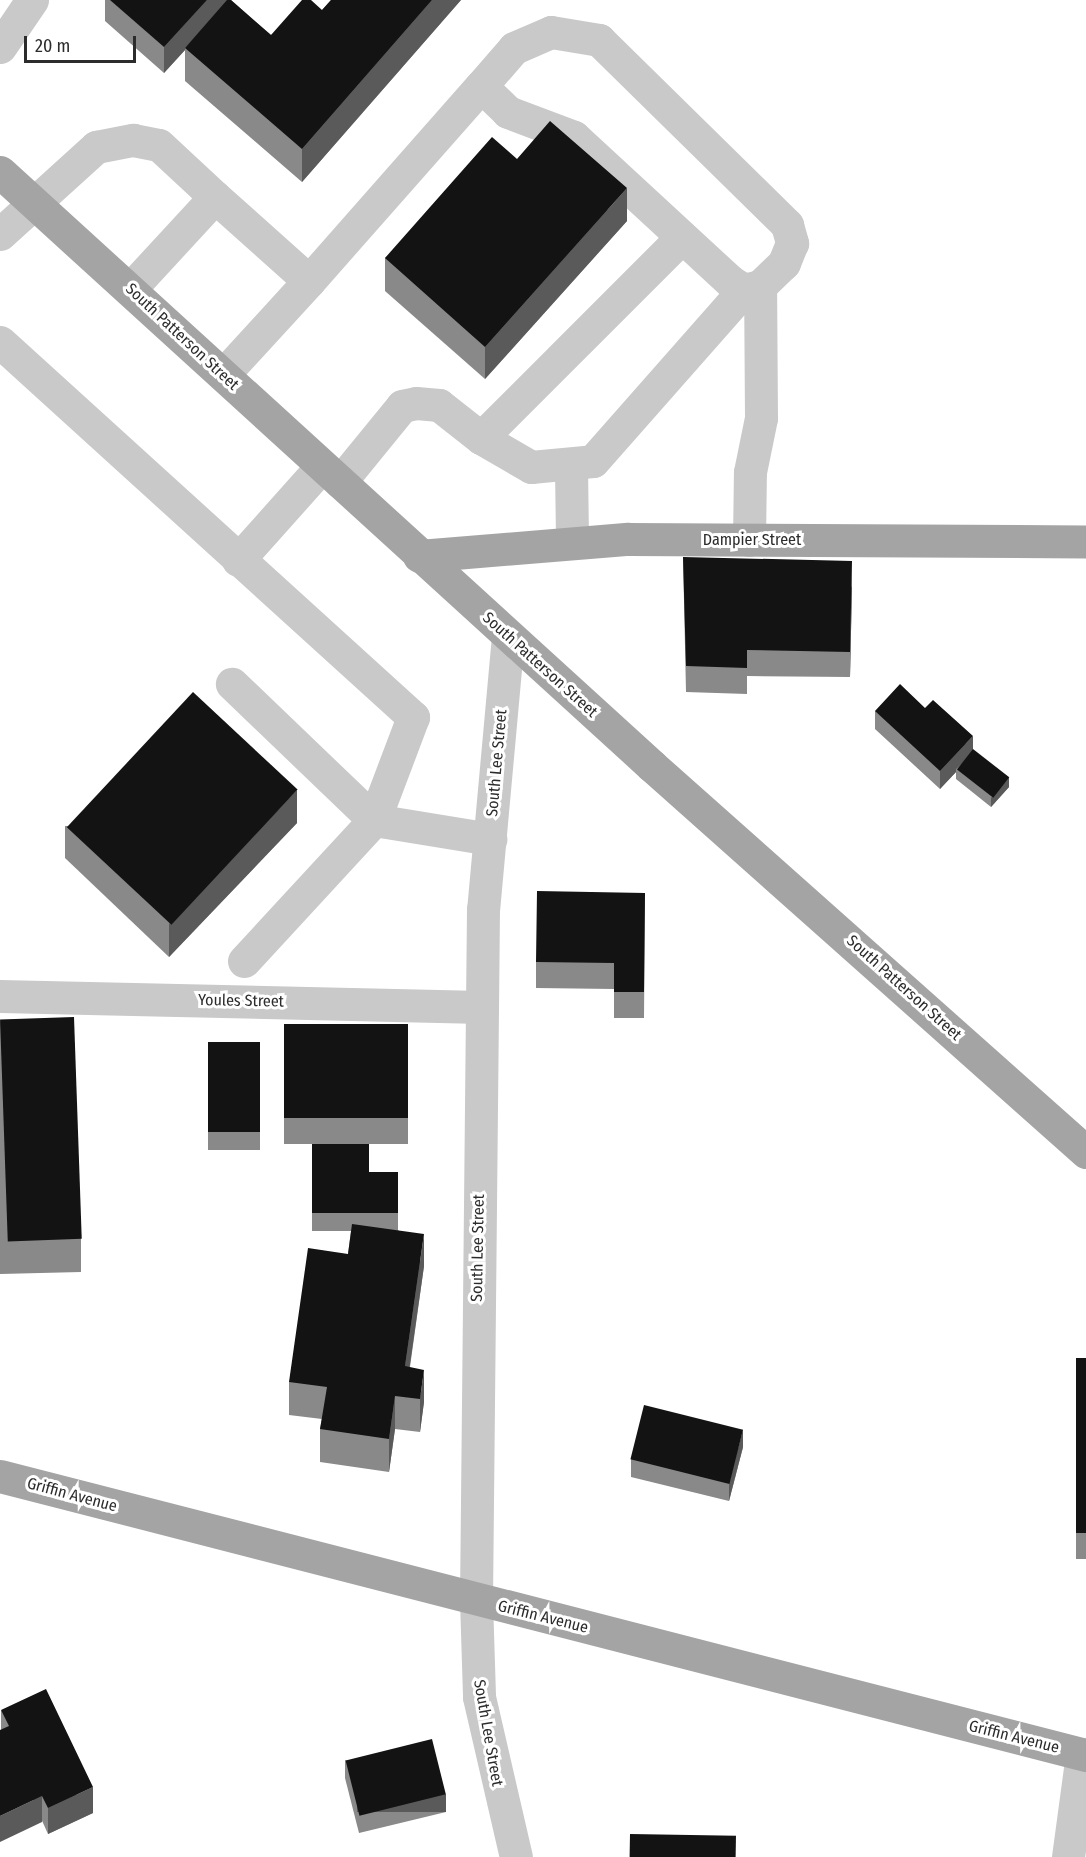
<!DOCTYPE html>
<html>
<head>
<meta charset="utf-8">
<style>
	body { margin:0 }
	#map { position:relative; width:1086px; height:1857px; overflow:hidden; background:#fff; font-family:"Fira Sans Condensed",sans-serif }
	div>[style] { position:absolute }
	.minor>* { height:33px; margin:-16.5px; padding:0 16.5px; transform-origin:16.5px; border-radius:16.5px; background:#c9c9c9 }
	.major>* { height:33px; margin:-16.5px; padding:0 16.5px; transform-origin:16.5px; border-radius:16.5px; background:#a4a4a4 }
	.wall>* { inset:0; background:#898989; transform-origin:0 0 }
	.shaded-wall>* { inset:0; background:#5a5a5a; transform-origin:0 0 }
	.building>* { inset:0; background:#131313; transform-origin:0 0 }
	span { translate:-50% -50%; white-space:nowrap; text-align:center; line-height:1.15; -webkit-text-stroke:6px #fff; paint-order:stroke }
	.street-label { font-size:16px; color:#2c2c2c }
	.scale { position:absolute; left:24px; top:36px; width:112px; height:27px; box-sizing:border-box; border:3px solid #2c2c2c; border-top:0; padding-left:8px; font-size:18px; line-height:21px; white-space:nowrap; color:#2c2c2c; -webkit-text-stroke:4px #fff; paint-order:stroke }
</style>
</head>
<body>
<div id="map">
	<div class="minor">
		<i style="left:0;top:47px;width:57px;rotate:-55.8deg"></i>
		<i style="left:0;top:234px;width:130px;rotate:-42.2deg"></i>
		<i style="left:96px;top:147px;width:38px;rotate:-11deg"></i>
		<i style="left:133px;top:140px;width:26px;rotate:11deg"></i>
		<i style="left:159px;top:145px;width:76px;rotate:42.9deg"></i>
		<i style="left:309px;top:281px;width:260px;rotate:-48.6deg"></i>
		<i style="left:481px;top:86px;width:50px;rotate:-49deg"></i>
		<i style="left:514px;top:48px;width:40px;rotate:-23.4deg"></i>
		<i style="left:551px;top:32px;width:49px;rotate:9.5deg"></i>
		<i style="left:599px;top:40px;width:264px;rotate:44.5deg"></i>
		<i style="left:787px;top:225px;width:19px;rotate:74deg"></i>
		<i style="left:792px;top:243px;width:22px;rotate:112deg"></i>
		<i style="left:784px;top:263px;width:33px;rotate:136deg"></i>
		<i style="left:760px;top:286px;width:16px;rotate:166deg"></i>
		<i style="left:744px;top:290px;width:15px;rotate:-148deg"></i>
		<i style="left:731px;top:282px;width:214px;rotate:-137.3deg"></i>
		<i style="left:574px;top:137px;width:71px;rotate:-159.3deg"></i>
		<i style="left:508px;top:112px;width:37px;rotate:-136deg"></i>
		<i style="left:130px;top:289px;width:125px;rotate:-47.3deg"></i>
		<i style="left:215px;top:197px;width:126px;rotate:41.8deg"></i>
		<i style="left:309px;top:281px;width:127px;rotate:132.5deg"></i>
		<i style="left:0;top:342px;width:558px;rotate:42.24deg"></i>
		<i style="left:413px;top:717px;width:110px;rotate:110.7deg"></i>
		<i style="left:374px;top:820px;width:197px;rotate:-136.2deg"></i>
		<i style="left:481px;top:438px;width:284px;rotate:-45deg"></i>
		<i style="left:571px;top:467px;width:76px;rotate:89.2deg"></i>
		<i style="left:340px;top:482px;width:98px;rotate:-50.8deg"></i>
		<i style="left:402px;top:406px;width:14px;rotate:-12deg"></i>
		<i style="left:416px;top:403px;width:23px;rotate:5deg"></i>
		<i style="left:439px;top:405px;width:53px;rotate:38.2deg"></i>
		<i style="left:481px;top:438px;width:58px;rotate:30.1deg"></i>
		<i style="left:531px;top:467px;width:62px;rotate:-5.5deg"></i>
		<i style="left:593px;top:461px;width:228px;rotate:-48.6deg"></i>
		<i style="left:749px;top:540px;width:68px;rotate:-89.2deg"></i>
		<i style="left:750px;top:472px;width:55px;rotate:-78.5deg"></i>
		<i style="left:761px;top:418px;width:132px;rotate:-90.4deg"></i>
		<i style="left:238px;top:560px;width:126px;rotate:-48.2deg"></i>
		<i style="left:508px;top:636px;width:274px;rotate:95.2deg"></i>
		<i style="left:483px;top:909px;width:691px;rotate:90.58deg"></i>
		<i style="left:476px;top:1600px;width:97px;rotate:88.2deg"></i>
		<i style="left:479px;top:1697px;width:164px;rotate:77deg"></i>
		<i style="left:244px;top:961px;width:192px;rotate:-47.3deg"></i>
		<i style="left:374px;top:820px;width:118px;rotate:9.3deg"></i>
		<i style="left:0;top:996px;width:482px;rotate:1.3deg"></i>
		<i style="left:1068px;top:1857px;width:104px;rotate:-82.3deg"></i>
	</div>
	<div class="major">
		<i style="left:0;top:172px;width:882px;rotate:42.33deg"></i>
		<i style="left:652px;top:766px;width:581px;rotate:41.65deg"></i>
		<i style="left:419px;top:556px;width:210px;rotate:-4.7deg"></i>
		<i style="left:628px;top:539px;width:458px;rotate:0.3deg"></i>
		<i style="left:0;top:1476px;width:1121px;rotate:14.41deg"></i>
	</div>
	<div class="wall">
		<i style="clip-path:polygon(105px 0,231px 0,271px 35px,322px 10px,331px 0,461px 0,302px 182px,185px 81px,185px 50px,164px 73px,105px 21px)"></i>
		<i style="clip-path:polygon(517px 159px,627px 221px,485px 379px,385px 291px,385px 258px)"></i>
		<i style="clip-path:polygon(683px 557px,852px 587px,850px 677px,747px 676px,747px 694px,686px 692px)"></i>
		<i style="clip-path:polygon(925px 708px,973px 750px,1009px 787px,991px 807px,956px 779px,956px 772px,940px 789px,875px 729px,875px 711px)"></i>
		<i style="clip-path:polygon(297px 823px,169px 957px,65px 858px,65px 826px)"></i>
		<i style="clip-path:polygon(645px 893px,644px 1018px,614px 1018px,614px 989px,536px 988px,536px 962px)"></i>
		<i style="clip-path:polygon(0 1020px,81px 1239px,81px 1272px,0 1274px)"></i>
		<i style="left:284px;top:1024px;width:124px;height:120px"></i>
		<i style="left:208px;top:1042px;width:52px;height:108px"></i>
		<i style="clip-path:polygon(312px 1144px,369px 1172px,398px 1172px,398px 1230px,424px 1266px,410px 1367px,424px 1402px,420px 1432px,395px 1429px,389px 1472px,320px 1462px,320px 1429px,322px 1419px,289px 1415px,289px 1382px,348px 1254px,351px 1231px,312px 1231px)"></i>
		<i style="left:1076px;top:1358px;width:10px;height:201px"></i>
		<i style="clip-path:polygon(743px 1447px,729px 1501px,631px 1477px,631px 1459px)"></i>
		<i style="clip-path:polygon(1px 1710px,93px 1813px,48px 1834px,1px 1729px)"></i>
		<i style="clip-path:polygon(345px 1760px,446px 1812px,359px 1833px,345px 1778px)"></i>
	</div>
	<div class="shaded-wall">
		<i style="clip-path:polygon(207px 0,230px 0,185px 48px,185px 50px,164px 73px,164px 47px)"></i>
		<i style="clip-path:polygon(432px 0,461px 0,302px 182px,302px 149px)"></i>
		<i style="clip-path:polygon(627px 188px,627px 221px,485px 379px,485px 347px)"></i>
		<i style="clip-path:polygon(852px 561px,852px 587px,850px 677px,850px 652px)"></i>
		<i style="clip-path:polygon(973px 736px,973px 754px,956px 769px,956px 772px,940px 789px,940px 771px)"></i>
		<i style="clip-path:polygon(1009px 777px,1009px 787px,991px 807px,991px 798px)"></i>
		<i style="clip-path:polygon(297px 790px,297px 823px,169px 957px,169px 924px)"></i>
		<i style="clip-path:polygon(424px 1234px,424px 1266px,405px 1399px,405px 1366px)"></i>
		<i style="clip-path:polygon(424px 1370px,424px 1402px,420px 1432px,420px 1399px)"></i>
		<i style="clip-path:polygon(395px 1396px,395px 1429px,389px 1472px,389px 1439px)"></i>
		<i style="clip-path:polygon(743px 1429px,743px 1447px,729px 1501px,729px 1484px)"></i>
		<i style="clip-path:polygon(93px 1787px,93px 1813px,48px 1834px,48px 1808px)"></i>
		<i style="left:446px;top:1794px;width:18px;height:89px;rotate:90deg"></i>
		<i style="clip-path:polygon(42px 1796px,42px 1822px,0 1842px,0 1816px)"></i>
	</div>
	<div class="building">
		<i style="clip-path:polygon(110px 0,207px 0,164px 47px)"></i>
		<i style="clip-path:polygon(227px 0,231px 0,271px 35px,302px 0,311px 0,322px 10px,331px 0,432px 0,302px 149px,185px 48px)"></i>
		<i style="clip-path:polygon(550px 121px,627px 188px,485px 347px,385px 258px,492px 137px,517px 159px)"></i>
		<i style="clip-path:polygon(683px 557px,852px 561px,850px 652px,747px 650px,747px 668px,686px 666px)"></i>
		<i style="clip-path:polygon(900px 684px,925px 708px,933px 700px,973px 736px,940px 771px,875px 711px)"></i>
		<i style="left:193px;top:692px;width:143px;height:185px;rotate:43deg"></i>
		<i style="left:973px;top:749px;width:46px;height:26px;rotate:38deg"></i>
		<i style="clip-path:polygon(537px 891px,645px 893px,644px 992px,614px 992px,614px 963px,536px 962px)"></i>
		<i style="left:74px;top:1017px;width:222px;height:74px;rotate:88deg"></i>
		<i style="left:284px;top:1024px;width:124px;height:94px"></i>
		<i style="left:208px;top:1042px;width:52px;height:90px"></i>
		<i style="clip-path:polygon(312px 1144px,369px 1144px,369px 1172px,398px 1172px,398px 1213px,312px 1213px)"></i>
		<i style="clip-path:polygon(352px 1224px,424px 1234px,405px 1366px,424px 1370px,420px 1399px,395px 1396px,389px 1439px,320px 1429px,327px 1387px,289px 1382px,308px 1248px,348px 1254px)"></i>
		<i style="left:1076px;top:1358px;width:10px;height:175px"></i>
		<i style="left:644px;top:1405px;width:102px;height:56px;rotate:14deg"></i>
		<i style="clip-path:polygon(46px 1689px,93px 1787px,48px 1808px,42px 1796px,0 1816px,0 1730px,9px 1726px,1px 1710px)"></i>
		<i style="left:432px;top:1739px;width:57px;height:89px;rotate:76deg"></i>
		<i style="left:630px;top:1834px;width:106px;height:23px;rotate:1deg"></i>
	</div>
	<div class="street-label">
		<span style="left:182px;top:337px;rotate:43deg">South Patterson Street</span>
		<span style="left:752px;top:540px">Dampier Street</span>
		<span style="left:540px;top:665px;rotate:42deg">South Patterson Street</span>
		<span style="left:497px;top:763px;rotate:-85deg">South Lee Street</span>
		<span style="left:904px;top:988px;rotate:42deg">South Patterson Street</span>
		<span style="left:241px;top:1001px;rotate:1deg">Youles Street</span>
		<span style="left:478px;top:1248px;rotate:-89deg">South Lee Street</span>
		<span style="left:72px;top:1495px;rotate:15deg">Griffin Avenue</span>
		<span style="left:543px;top:1617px;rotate:14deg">Griffin Avenue</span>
		<span style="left:488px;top:1733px;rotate:80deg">South Lee Street</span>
		<span style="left:1014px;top:1737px;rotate:14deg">Griffin Avenue</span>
	</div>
	<div class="scale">20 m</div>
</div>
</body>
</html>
